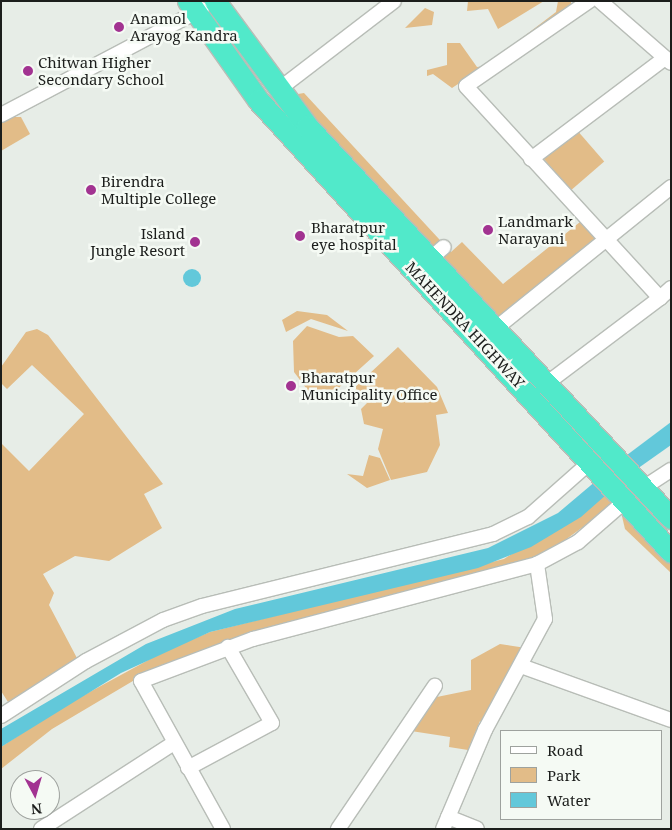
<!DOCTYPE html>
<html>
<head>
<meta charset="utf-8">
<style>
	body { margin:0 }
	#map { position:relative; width:672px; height:830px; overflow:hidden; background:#e7ede7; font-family:"Noto Serif",serif }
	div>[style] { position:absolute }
	.green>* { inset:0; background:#e2bc88; transform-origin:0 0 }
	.water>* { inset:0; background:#62c8da }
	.round { border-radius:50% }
	.roads { filter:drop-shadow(1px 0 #b8bdb7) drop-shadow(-1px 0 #b8bdb7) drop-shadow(0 1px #b8bdb7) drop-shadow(0 -1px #b8bdb7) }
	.minor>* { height:14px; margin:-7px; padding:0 7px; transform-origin:7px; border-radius:7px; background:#fff }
	.highway>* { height:21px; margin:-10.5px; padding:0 10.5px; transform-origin:10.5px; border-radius:10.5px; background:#51e9ca }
	.dots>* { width:14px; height:14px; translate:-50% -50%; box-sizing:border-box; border:2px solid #f5faf4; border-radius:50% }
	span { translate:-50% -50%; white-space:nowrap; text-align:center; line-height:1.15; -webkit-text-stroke:5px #f5faf4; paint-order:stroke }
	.poi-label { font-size:15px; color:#1c1e1c }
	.left { translate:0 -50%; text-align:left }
	.right { translate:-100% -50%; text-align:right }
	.street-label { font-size:15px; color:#1c1e1c }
	.frame { position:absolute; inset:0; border:2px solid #1c1e1c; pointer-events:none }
	.legend { position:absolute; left:500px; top:730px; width:162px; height:90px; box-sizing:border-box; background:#f5faf4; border:1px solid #9ea29e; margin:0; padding:6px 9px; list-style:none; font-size:15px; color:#1c1e1c }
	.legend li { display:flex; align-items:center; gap:10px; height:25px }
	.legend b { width:25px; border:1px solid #9ea29e }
	.north { position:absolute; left:10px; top:770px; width:50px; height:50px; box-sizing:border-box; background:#f5faf4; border:1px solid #9ea29e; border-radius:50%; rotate:174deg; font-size:14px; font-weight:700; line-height:20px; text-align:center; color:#1c1e1c }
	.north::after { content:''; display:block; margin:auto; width:18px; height:22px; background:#a23391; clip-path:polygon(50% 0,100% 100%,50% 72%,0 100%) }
</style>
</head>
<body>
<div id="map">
	<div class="green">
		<i style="clip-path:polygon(468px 1px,544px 1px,498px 29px,488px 9px,467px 11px)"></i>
		<i style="clip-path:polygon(558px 1px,571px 1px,571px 9px,452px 88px,433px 74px,427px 76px,427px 70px,447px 65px,447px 43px,460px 43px,477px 67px,485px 66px,556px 12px)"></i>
		<i style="clip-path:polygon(425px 8px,434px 12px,432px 25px,405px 28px)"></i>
		<i style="clip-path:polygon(304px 93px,451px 252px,462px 242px,503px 284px,580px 222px,598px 238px,498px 323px,286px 96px)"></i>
		<i style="clip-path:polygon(13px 117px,21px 117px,30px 134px,1px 151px,1px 123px)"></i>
		<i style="left:576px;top:129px;width:43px;height:44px;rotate:49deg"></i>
		<i style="clip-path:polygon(297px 311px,327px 315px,348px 331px,311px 319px,286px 332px,282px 320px)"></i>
		<i style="clip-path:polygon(307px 326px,339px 337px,353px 336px,374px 356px,323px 402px,315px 400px,294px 372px,293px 341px)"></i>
		<i style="clip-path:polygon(37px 329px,48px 335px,163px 484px,144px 494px,162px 528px,109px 561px,75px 556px,43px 574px,54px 593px,49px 605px,78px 660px,8px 702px,1px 691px,1px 443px,29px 471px,84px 414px,32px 365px,7px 389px,1px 383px,1px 367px,26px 332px)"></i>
		<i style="clip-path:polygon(398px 347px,437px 387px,448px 413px,436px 415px,440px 445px,427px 472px,391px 480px,378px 449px,383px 429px,364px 424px,361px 409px,367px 403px,354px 388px)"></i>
		<i style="clip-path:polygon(369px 455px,380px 458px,390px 480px,367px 488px,347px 474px,363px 476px)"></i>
		<i style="clip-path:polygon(617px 485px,617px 502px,542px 557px,143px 675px,52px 729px,1px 769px,1px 747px,64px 706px,165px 651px,210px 632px,504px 559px)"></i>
		<i style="clip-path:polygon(621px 512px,671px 551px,671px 573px,625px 529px)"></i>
		<i style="clip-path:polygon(500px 644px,526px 648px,485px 723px,480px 721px,468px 750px,449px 747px,450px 737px,411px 731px,432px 698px,471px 690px,471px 660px)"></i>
	</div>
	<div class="water">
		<i class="round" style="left:183px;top:269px;width:18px;height:18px"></i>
		<i style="clip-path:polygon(671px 422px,671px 445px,637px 469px,627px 455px)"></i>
		<i style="clip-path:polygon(603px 475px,615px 487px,581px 517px,531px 547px,478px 568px,210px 632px,121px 673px,1px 747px,1px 729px,146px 644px,235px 609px,488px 548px,558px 513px)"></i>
	</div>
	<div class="roads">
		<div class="minor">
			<i style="left:600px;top:1px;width:94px;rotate:41.1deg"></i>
			<i style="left:278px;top:90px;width:146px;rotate:-37.5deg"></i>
			<i style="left:1px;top:115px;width:227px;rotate:-27.8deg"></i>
			<i style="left:531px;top:159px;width:168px;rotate:-37deg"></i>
			<i style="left:430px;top:259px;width:18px;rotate:-41deg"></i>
			<i style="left:660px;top:298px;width:15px;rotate:-42deg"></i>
			<i style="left:495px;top:329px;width:226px;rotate:-38.9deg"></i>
			<i style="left:546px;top:384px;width:143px;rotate:-37deg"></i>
			<i style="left:660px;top:298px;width:287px;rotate:-132.5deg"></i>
			<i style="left:466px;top:86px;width:150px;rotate:-34.6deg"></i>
			<i style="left:643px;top:488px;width:33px;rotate:-33deg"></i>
			<i style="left:521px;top:666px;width:159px;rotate:19.8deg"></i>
			<i style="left:1px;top:716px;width:101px;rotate:-32.9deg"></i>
			<i style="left:86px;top:661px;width:87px;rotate:-28deg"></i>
			<i style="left:163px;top:620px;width:41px;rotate:-19.7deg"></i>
			<i style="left:202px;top:606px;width:300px;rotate:-13.9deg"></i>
			<i style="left:493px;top:534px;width:39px;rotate:-26deg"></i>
			<i style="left:528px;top:517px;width:81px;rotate:-41.5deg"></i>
			<i style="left:188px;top:768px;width:95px;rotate:-28.2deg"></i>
			<i style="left:272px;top:723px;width:88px;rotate:-120.1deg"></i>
			<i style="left:448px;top:817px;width:31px;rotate:22deg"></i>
			<i style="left:41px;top:829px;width:158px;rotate:-32.9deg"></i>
			<i style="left:223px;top:829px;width:169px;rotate:-119deg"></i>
			<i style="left:141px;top:681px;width:120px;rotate:-20.6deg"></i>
			<i style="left:253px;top:639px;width:294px;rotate:-14.8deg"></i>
			<i style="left:537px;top:564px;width:47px;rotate:-28.2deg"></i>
			<i style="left:578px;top:542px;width:61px;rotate:-41deg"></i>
			<i style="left:338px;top:829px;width:173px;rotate:-55.9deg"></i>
			<i style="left:443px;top:829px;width:108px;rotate:-67deg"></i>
			<i style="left:485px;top:730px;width:126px;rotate:-61.6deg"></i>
			<i style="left:545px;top:619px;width:56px;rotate:-98.3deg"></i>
		</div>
		<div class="highway">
			<i style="left:188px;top:1px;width:121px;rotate:54.7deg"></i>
			<i style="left:258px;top:100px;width:612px;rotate:47.58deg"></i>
			<i style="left:215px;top:1px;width:155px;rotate:53.6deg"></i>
			<i style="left:307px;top:126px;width:535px;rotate:47.12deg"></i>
		</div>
	</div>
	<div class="dots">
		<i style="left:119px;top:27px;background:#a23391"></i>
		<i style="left:28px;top:71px;background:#a23391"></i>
		<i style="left:91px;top:190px;background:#a23391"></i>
		<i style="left:488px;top:230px;background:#a23391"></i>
		<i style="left:300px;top:236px;background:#a23391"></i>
		<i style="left:195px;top:242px;background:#a23391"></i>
		<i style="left:291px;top:386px;background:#a23391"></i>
	</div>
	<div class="poi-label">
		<span class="left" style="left:130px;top:27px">Anamol<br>Arayog Kandra</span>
		<span class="left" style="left:38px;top:71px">Chitwan Higher<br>Secondary School</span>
		<span class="left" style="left:101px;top:190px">Birendra<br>Multiple College</span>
		<span class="left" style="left:498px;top:230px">Landmark<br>Narayani</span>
		<span class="left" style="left:311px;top:236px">Bharatpur<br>eye hospital</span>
		<span class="right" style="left:185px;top:242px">Island<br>Jungle Resort</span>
		<span class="left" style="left:301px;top:386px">Bharatpur<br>Municipality Office</span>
	</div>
	<div class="street-label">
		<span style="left:465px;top:325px;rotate:47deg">MAHENDRA HIGHWAY</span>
	</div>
	<div class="frame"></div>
	<ul class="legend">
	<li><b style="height:6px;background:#fff"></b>Road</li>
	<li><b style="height:14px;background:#e2bc88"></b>Park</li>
	<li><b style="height:14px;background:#62c8da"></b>Water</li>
	</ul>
	<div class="north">N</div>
</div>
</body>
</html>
